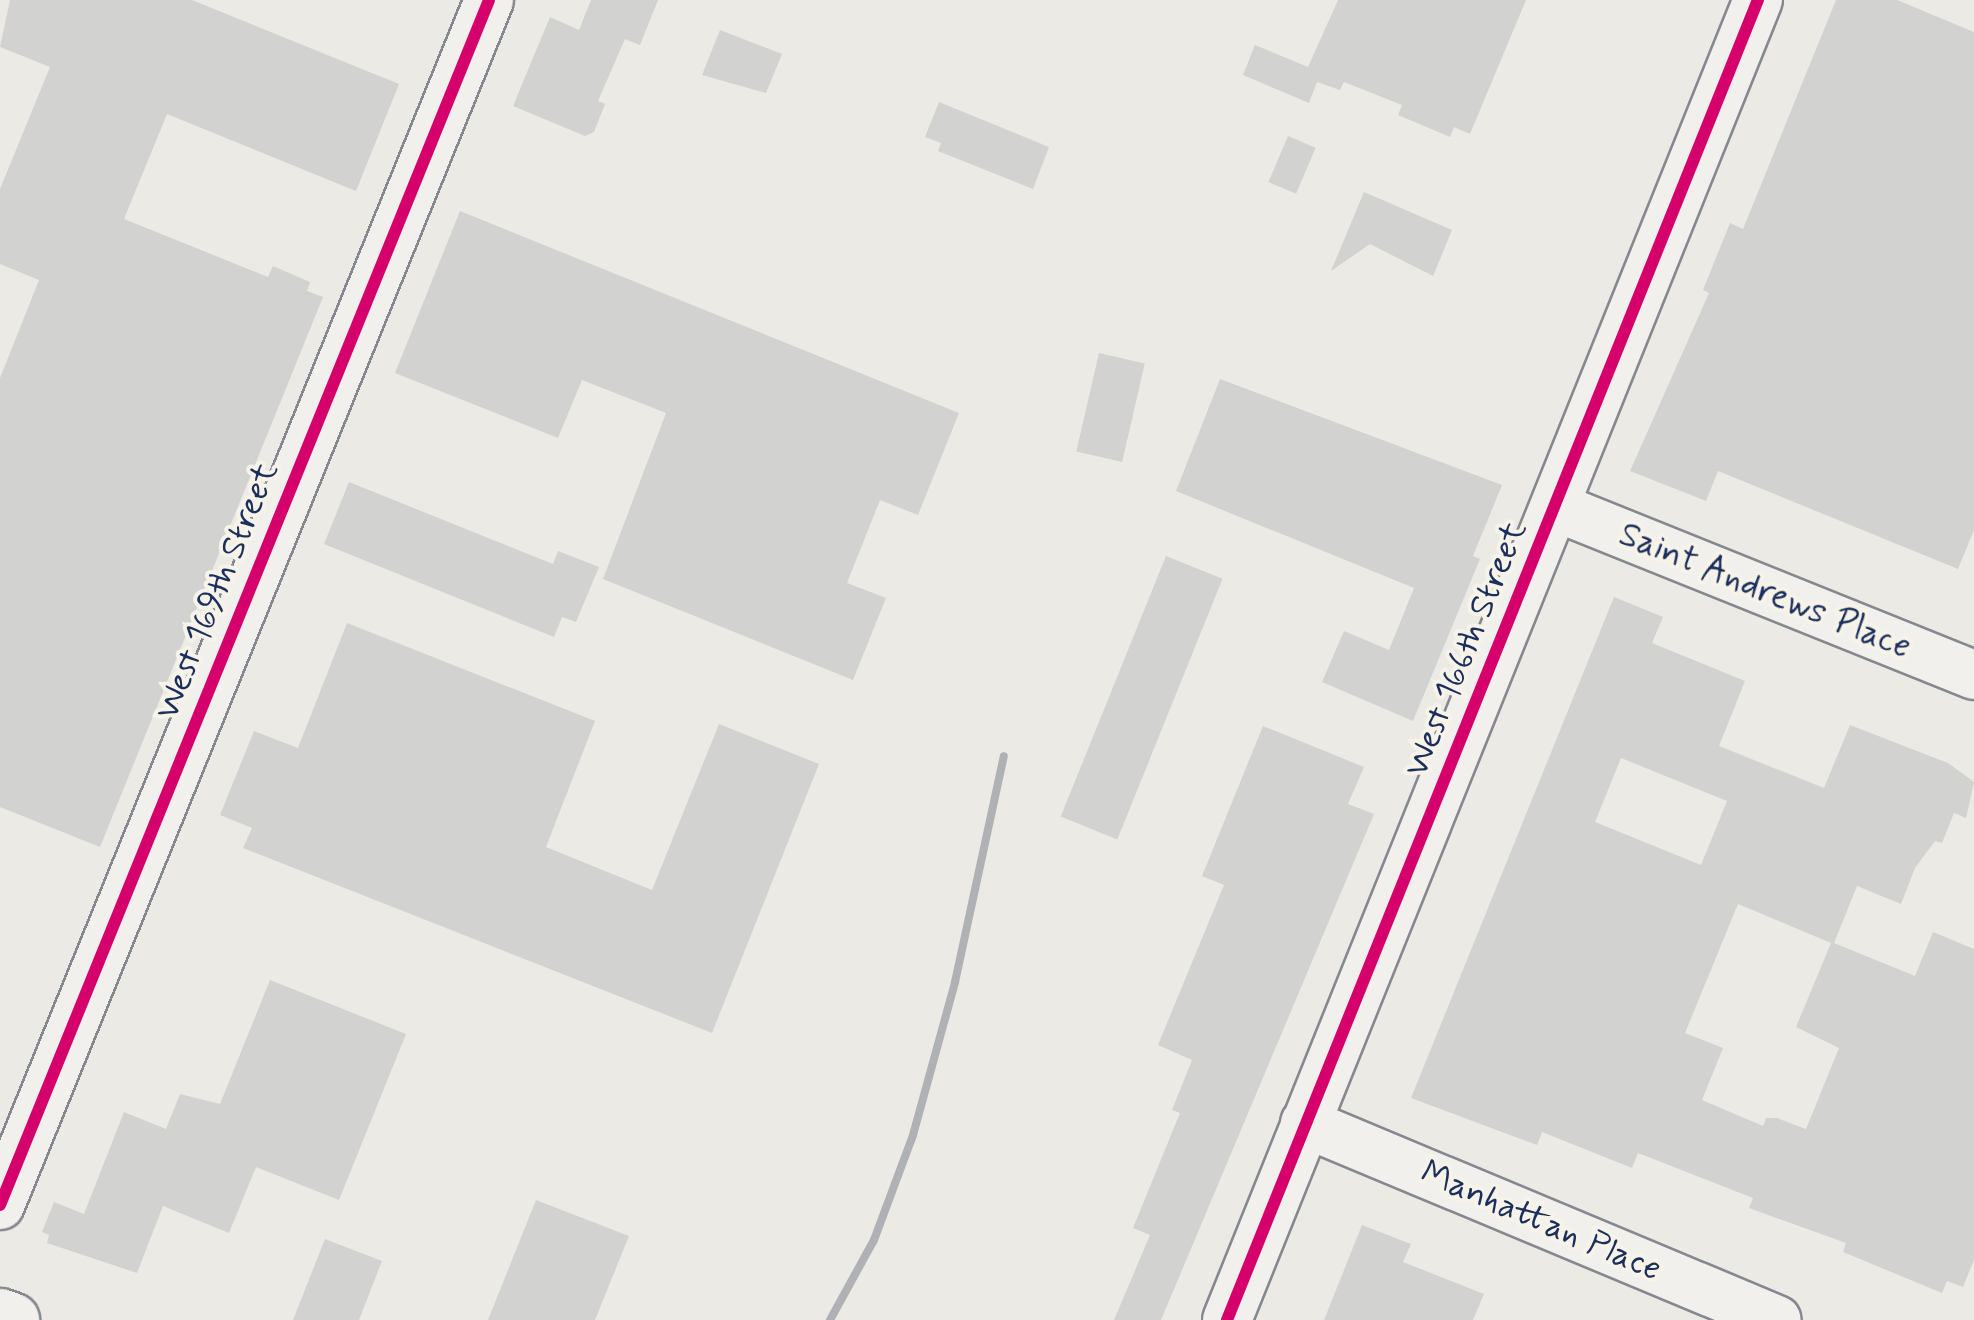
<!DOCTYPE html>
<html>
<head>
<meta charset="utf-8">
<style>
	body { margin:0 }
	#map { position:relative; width:1974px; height:1320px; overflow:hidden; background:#ebeae5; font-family:Mynerve,sans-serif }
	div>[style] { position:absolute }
	.building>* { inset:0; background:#d2d2d0; transform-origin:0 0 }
	.roads { filter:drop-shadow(2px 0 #85888f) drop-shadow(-2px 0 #85888f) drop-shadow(0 2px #85888f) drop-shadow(0 -2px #85888f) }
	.minor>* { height:48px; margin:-24px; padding:0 24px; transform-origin:24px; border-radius:24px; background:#f1f0ec }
	.major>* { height:55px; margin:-27.5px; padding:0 27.5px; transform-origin:27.5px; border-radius:27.5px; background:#f1f0ec }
	.rail>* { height:8px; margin:-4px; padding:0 4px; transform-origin:4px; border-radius:4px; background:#b0b1b4 }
	.cycleway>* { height:12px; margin:-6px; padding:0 6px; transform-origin:6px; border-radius:6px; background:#d6006c }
	span { translate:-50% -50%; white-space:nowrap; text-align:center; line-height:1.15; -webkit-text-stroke:8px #f7f3e8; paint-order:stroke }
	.street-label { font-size:35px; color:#1b2f5e }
</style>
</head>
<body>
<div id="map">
	<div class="building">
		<i style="clip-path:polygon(10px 0,192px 0,399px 84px,356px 191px,167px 114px,124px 219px,268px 277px,273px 266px,310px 282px,307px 291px,323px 297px,100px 847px,0 807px,0 378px,39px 280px,0 264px,0 189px,50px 67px,0 47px)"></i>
		<i style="clip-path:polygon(591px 0,658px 0,640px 45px,625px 39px,598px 101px,605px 104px,594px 132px,585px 136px,513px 106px,550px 17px,579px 30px)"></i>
		<i style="clip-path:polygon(1338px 0,1526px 0,1470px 134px,1454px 127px,1450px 137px,1398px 115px,1402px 105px,1344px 82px,1340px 90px,1317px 82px,1309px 103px,1243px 75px,1255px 45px,1308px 67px)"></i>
		<i style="clip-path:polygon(1836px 0,1897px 0,1974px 32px,1974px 530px,1958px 569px,1718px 471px,1706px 501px,1630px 471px,1709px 293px,1703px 290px,1730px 223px,1743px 229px)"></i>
		<i style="clip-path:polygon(720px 30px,782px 54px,766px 93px,702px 75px)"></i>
		<i style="clip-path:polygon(939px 102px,1049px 147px,1033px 189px,938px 151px,941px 143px,925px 137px)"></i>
		<i style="left:1288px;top:136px;width:30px;height:50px;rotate:23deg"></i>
		<i style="clip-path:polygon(1364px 192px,1452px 230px,1433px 276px,1370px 244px,1331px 271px)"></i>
		<i style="clip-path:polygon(460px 211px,959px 413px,918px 515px,880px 500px,847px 583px,886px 598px,853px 680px,603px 579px,666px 413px,582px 380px,558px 438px,395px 373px)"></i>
		<i style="left:1099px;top:353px;width:47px;height:101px;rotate:13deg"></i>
		<i style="clip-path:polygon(1220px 379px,1502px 485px,1473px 556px,1480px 559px,1413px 721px,1322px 682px,1344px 631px,1389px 650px,1414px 588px,1176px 491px)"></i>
		<i style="clip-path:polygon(349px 482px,553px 564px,558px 551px,599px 567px,576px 622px,562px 617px,554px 637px,324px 544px)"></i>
		<i style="left:1166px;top:556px;width:61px;height:281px;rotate:22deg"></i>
		<i style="clip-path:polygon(evenodd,1614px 597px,1663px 617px,1652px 643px,1745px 681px,1719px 746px,1824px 788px,1850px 725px,1948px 763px,1974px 782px,1966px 818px,1954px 813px,1942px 843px,1935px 841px,1915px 868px,1901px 904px,1857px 886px,1834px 943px,1915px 976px,1933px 932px,1974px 949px,1974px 1260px,1963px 1287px,1947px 1281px,1942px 1293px,1843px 1252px,1846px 1243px,1749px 1208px,1753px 1198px,1638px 1153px,1632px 1168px,1542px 1132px,1537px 1145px,1411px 1098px,1614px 597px,1621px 758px,1727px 801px,1701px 865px,1595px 822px,1621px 758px,1614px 597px,1738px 904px,1831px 943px,1796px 1027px,1839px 1048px,1806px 1129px,1777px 1118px,1766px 1118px,1763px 1126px,1702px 1100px,1723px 1048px,1685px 1033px,1738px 904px)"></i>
		<i style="clip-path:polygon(347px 623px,595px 721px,546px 847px,652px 890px,719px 724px,819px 764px,712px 1033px,243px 848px,252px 828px,220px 815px,254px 731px,298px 748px)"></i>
		<i style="clip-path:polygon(1263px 726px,1364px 767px,1348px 804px,1374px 814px,1161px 1320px,1114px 1320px,1150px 1235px,1133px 1228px,1180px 1113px,1172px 1110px,1192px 1060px,1158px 1045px,1224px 885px,1202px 876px)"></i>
		<i style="clip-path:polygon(270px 980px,406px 1034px,339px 1200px,256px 1167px,229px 1233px,163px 1206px,137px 1273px,47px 1243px,49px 1235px,42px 1232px,54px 1202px,84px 1214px,124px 1112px,166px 1129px,180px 1094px,220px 1104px)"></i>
		<i style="clip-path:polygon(536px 1200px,629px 1236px,595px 1320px,488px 1320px)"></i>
		<i style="clip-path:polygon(1362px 1225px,1411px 1244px,1403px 1262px,1484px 1294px,1473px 1320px,1324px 1320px)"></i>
		<i style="clip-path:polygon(325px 1239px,382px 1261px,359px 1320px,293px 1320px)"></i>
	</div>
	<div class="roads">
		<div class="minor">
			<i style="left:1556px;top:507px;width:450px;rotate:21.9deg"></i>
			<i style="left:1305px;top:1123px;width:511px;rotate:22.65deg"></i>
			<i style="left:0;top:1205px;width:1300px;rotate:-67.91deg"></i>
			<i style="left:1227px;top:1320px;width:1423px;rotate:-68.09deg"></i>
		</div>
		<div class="major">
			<i style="left:0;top:1316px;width:12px;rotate:20deg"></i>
		</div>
	</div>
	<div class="rail">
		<i style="left:830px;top:1320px;width:91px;rotate:-61.2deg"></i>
		<i style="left:874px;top:1240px;width:112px;rotate:-69.6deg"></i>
		<i style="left:913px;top:1135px;width:159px;rotate:-74.6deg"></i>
		<i style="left:955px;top:982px;width:231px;rotate:-77.8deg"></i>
	</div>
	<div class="cycleway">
		<i style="left:0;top:1205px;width:1300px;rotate:-67.91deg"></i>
		<i style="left:1227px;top:1320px;width:1423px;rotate:-68.09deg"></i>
	</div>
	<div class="street-label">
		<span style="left:217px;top:591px;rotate:-68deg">West 169th Street</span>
		<span style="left:1765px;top:591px;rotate:22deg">Saint Andrews Place</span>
		<span style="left:1466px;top:649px;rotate:-68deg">West 166th Street</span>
		<span style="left:1541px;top:1221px;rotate:23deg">Manhattan Place</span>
	</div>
</div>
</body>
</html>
